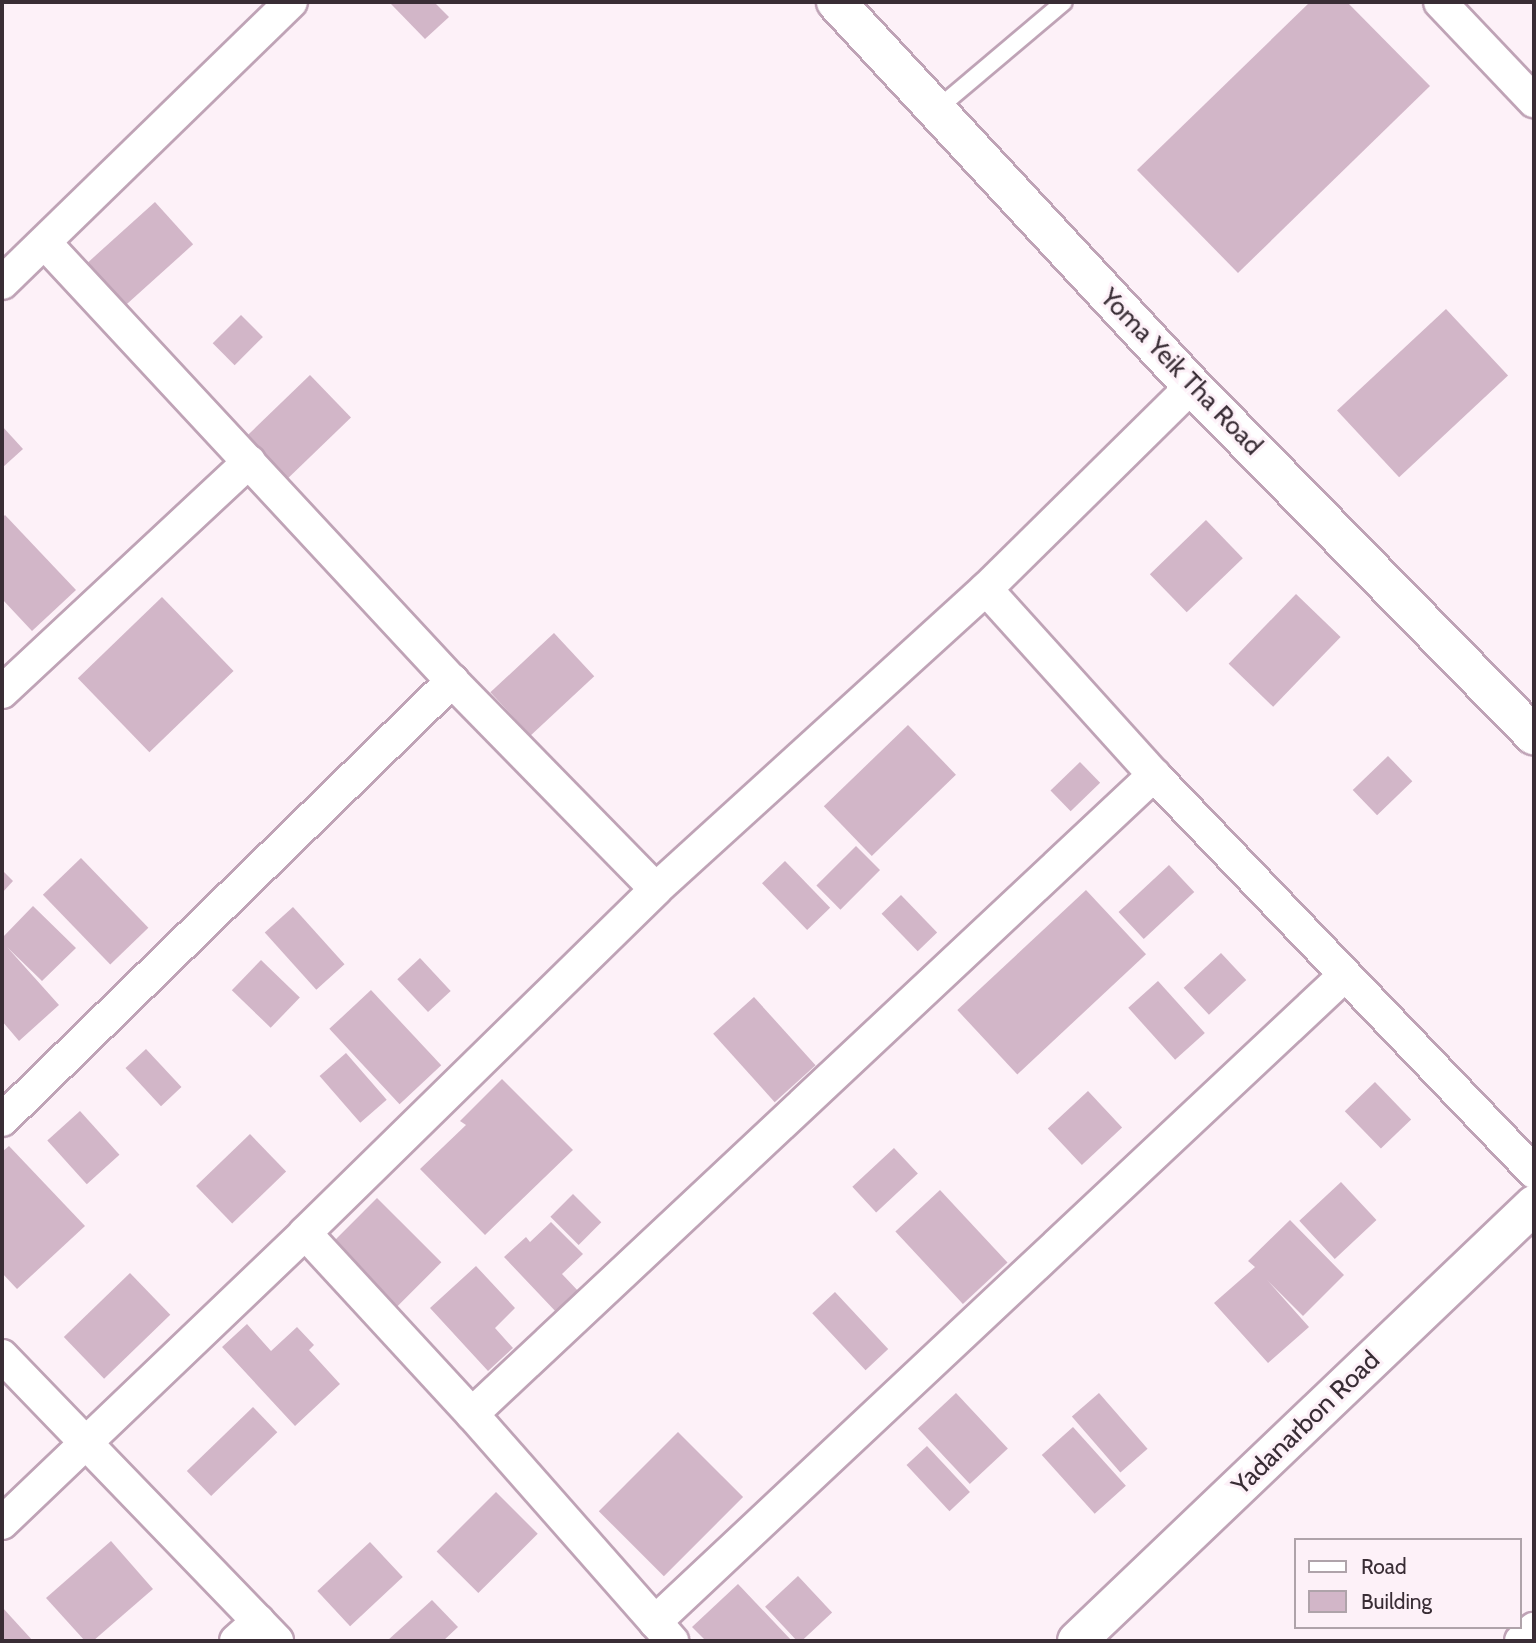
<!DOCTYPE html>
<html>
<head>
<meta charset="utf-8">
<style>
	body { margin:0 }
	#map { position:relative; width:1536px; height:1643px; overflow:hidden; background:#fdf1f8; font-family:Cabin,sans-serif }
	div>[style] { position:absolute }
	.building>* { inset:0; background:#d2b6c8; transform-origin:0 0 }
	.roads { filter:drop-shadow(2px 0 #bfa3b6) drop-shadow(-2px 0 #bfa3b6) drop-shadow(0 2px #bfa3b6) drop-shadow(0 -2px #bfa3b6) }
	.service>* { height:16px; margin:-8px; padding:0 8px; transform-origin:8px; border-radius:8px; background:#fff }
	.minor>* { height:32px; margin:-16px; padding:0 16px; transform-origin:16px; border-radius:16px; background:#fff }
	.tertiary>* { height:38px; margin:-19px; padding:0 19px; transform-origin:19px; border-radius:19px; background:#fff }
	span { translate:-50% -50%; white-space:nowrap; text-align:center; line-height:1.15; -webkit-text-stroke:6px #fdf1f8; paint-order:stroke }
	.street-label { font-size:26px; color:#392d35 }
	.frame { position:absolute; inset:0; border:4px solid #392d35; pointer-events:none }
	.legend { position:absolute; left:1294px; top:1538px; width:228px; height:91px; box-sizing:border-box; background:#fdf1f8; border:2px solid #afa3aa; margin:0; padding:9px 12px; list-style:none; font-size:21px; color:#392d35 }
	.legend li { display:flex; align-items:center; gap:14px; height:35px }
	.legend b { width:35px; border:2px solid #afa3aa }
</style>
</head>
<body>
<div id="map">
	<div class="building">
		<i style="clip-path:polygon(393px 2px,434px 2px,449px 17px,425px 39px,391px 4px)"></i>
		<i style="clip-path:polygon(1310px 2px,1347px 2px,1430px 86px,1238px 273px,1137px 170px)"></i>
		<i style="left:155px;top:202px;width:57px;height:91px;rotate:48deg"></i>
		<i style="left:1446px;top:309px;width:91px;height:149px;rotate:47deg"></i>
		<i style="left:241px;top:315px;width:31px;height:40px;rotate:45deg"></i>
		<i style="left:310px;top:375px;width:59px;height:89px;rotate:46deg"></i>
		<i style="clip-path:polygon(2px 426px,23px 449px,2px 468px)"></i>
		<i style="clip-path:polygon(5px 515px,76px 590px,32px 631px,2px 599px,2px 518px)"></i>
		<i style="left:1206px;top:520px;width:53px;height:78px;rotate:46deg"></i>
		<i style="left:1296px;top:594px;width:62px;height:97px;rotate:44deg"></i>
		<i style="left:162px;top:597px;width:103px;height:117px;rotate:46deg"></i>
		<i style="left:554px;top:633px;width:59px;height:87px;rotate:47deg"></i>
		<i style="left:908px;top:725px;width:69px;height:117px;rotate:46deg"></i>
		<i style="left:1388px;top:756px;width:35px;height:49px;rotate:46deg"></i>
		<i style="left:1080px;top:762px;width:29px;height:41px;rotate:46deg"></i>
		<i style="left:856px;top:846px;width:34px;height:56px;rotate:45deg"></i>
		<i style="left:81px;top:858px;width:97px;height:53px;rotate:46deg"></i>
		<i style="left:785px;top:861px;width:65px;height:32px;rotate:46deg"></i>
		<i style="left:1169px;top:865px;width:37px;height:69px;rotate:47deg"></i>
		<i style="clip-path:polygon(2px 870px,13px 881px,2px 893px)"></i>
		<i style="left:1086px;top:890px;width:88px;height:176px;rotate:47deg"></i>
		<i style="left:901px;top:895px;width:52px;height:27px;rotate:46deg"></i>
		<i style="clip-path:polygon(33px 906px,76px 948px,42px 981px,7px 947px,59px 1005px,19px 1041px,2px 1021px,2px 938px)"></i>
		<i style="left:293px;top:907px;width:77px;height:38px;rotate:48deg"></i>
		<i style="left:1221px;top:953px;width:37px;height:51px;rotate:47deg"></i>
		<i style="left:420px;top:958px;width:45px;height:31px;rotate:47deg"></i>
		<i style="left:261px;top:960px;width:54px;height:42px;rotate:44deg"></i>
		<i style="left:1158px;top:981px;width:70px;height:40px;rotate:48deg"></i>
		<i style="left:371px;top:990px;width:103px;height:57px;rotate:47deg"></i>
		<i style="left:754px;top:997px;width:92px;height:55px;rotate:48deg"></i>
		<i style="left:146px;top:1049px;width:52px;height:28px;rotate:47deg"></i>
		<i style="left:346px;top:1053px;width:62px;height:35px;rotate:49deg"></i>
		<i style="clip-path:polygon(502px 1079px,573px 1150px,485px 1235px,420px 1169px,466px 1125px,460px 1121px)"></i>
		<i style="left:1375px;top:1082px;width:52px;height:42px;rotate:46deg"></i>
		<i style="left:1088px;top:1091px;width:50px;height:55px;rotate:47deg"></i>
		<i style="left:80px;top:1111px;width:59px;height:44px;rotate:48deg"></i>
		<i style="left:250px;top:1134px;width:52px;height:75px;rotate:46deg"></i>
		<i style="clip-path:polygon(9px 1146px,85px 1226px,17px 1289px,2px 1273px,2px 1152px)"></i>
		<i style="left:894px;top:1148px;width:35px;height:57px;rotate:47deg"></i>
		<i style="left:1341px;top:1182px;width:52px;height:57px;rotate:47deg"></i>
		<i style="left:940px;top:1190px;width:99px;height:61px;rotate:47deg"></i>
		<i style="left:573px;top:1194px;width:40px;height:32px;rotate:45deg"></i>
		<i style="left:377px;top:1198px;width:91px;height:67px;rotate:45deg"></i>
		<i style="clip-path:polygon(1290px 1220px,1344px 1275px,1303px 1316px,1267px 1280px,1309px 1327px,1268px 1363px,1214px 1303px,1255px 1267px,1248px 1261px)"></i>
		<i style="clip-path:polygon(551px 1222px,583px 1254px,562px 1274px,580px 1293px,558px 1314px,504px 1257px,526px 1237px,530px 1242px)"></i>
		<i style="clip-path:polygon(476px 1266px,515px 1308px,495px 1328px,513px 1348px,488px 1371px,430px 1308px)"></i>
		<i style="left:130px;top:1273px;width:58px;height:92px;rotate:46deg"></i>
		<i style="left:835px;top:1292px;width:78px;height:31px;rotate:47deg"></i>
		<i style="clip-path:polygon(247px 1324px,271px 1351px,297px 1327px,314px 1345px,309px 1350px,340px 1384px,295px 1426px,222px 1347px)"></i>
		<i style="left:956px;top:1393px;width:76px;height:52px;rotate:47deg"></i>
		<i style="left:1099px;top:1393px;width:74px;height:36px;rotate:49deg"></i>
		<i style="left:253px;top:1407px;width:35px;height:92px;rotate:46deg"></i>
		<i style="left:1073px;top:1427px;width:79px;height:42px;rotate:48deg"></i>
		<i style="left:678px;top:1432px;width:92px;height:112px;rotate:45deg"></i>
		<i style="left:927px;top:1446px;width:63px;height:28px;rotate:47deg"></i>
		<i style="left:496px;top:1492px;width:59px;height:84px;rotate:45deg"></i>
		<i style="clip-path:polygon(111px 1541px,153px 1589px,93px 1641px,85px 1641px,46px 1598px)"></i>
		<i style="left:370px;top:1542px;width:48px;height:72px;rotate:47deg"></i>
		<i style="left:798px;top:1576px;width:50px;height:45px;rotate:47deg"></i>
		<i style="clip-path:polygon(738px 1584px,792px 1641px,706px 1641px,692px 1627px)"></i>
		<i style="clip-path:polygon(432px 1600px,458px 1627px,443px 1641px,387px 1641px)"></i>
		<i style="clip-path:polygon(2px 1607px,33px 1641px,2px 1641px)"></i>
	</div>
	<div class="roads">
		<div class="service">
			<i style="left:936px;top:110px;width:167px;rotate:-40.2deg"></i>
		</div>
		<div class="minor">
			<i style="left:1440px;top:2px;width:137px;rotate:46.5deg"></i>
			<i style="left:45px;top:243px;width:598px;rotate:47.1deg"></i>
			<i style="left:452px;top:681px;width:291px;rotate:45.6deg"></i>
			<i style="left:2px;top:283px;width:403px;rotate:-44.2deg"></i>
			<i style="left:986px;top:589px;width:251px;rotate:47.9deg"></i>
			<i style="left:1154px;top:775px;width:550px;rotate:46.25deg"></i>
			<i style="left:2px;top:692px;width:338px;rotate:-43deg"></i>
			<i style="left:2px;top:1120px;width:629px;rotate:-44.29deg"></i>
			<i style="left:305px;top:1233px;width:246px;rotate:47.3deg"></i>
			<i style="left:472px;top:1414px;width:303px;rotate:48.6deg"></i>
			<i style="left:2px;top:1356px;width:396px;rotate:46deg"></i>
			<i style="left:472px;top:1414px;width:935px;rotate:-43.14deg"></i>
			<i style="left:2px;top:1523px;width:419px;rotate:-43.7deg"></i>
			<i style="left:305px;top:1233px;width:491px;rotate:-44.4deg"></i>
			<i style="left:656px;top:889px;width:446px;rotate:-42.3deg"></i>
			<i style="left:986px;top:589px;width:289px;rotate:-44.6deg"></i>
			<i style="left:655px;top:1622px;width:946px;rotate:-43.16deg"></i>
			<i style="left:236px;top:1641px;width:30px;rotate:-42deg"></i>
			<i style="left:1521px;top:1641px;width:18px;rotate:-43deg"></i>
		</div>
		<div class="tertiary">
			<i style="left:836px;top:2px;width:524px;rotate:47.17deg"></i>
			<i style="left:1192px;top:386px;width:489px;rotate:45.6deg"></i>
			<i style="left:1077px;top:1641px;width:632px;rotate:-43.65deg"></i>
		</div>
	</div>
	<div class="street-label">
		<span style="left:1181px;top:372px;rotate:46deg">Yoma Yeik Tha Road</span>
		<span style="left:1306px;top:1423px;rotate:-44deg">Yadanarbon Road</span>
	</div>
	<div class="frame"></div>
	<ul class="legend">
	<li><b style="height:9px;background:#fff"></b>Road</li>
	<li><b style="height:19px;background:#d2b6c8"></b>Building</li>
	</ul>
</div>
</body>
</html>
